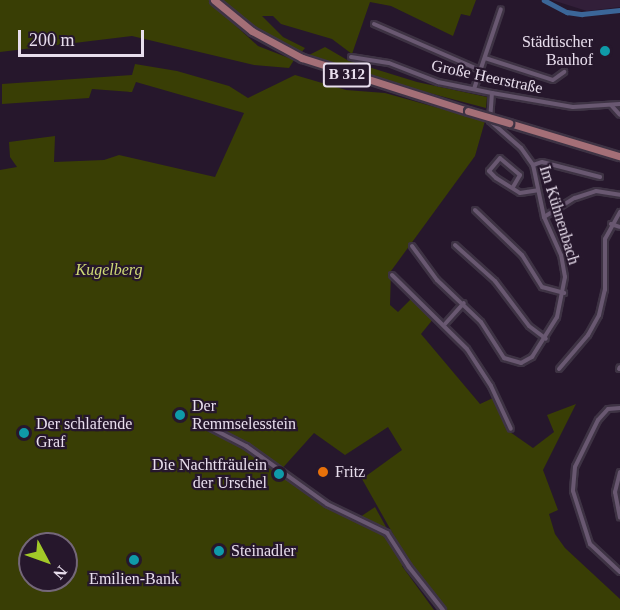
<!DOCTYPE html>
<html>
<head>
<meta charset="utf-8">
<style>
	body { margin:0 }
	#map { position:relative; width:620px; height:610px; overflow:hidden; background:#26172c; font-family:"Times New Roman",serif }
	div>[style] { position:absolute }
	.built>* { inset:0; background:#321f39 }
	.green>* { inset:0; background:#393e05 }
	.canal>* { height:4.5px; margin:-2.25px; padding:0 2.25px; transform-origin:2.25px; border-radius:2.25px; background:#3b6698 }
	.roads { filter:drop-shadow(2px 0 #3e3344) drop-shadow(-2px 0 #3e3344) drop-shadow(0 2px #3e3344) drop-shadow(0 -2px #3e3344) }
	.street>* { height:4px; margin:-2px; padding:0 2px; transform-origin:2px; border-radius:2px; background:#695871 }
	.primary>* { height:7px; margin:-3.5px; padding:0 3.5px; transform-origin:3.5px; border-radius:3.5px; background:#a46f77 }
	.bridges { filter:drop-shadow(2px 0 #3e3344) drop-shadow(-2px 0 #3e3344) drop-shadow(0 2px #3e3344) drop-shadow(0 -2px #3e3344) }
	.primary-bridge>* { height:7px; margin:-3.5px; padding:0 3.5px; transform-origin:3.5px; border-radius:3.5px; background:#a46f77 }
	.dots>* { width:16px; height:16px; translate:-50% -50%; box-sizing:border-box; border:3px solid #26172c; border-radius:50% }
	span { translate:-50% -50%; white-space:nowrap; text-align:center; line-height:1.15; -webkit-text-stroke:4.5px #26172c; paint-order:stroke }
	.shield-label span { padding:2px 4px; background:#26172c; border:2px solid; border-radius:4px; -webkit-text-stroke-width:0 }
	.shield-label { font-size:15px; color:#e8deed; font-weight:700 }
	.poi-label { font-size:16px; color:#e8deed }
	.right { translate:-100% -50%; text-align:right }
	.left { translate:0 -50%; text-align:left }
	.street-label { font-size:16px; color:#e8deed }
	.park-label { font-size:16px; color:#ced976; font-style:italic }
	.north { position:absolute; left:18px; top:532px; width:60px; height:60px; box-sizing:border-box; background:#26172c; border:2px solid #746779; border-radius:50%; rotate:131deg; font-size:16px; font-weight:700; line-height:24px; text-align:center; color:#e8deed }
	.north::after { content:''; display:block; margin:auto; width:21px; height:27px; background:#a2c928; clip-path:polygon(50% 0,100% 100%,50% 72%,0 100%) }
	.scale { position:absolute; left:18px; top:30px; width:126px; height:27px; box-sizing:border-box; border:3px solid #e8deed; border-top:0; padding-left:8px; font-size:18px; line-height:21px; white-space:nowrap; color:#e8deed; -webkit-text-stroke:4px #26172c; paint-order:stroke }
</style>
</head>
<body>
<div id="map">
	<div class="built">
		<i style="clip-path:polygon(552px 0,620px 0,620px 7px,587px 11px)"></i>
	</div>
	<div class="green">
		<i style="clip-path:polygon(0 0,476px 0,470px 16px,461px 14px,453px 36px,391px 6px,370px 2px,352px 54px,332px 39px,281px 24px,273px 16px,262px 16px,283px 37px,305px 48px,300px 54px,270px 39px,238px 15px,224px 15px,258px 46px,294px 60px,289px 68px,254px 65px,132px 36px,0 52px)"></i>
		<i style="clip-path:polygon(325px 47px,349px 61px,417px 82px,487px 97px,486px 108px,376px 79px,307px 56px)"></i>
		<i style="clip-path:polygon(evenodd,135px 64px,177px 71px,229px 86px,248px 98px,295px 75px,346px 90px,385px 93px,485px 121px,475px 156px,391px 271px,390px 305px,398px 312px,412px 298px,434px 318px,421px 334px,480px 404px,493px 398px,510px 432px,533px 448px,554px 432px,547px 415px,576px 404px,543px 470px,558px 510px,549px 514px,555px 534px,565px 548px,620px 599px,620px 610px,447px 610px,410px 564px,362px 479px,402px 450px,388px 427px,345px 455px,314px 433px,279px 472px,341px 510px,360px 517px,375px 507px,406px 563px,402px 566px,434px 610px,0 610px,0 170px,17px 167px,10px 157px,9px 142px,55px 136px,54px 162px,104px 160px,119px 155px,215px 177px,244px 113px,136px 82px,132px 92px,92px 89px,89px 98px,2px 104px,2px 84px,132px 75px,135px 64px,30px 544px,66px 544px,66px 580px,30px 580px,30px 544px)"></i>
	</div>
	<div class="canal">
		<i style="left:544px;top:0;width:26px;rotate:28deg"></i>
		<i style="left:567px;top:12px;width:15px;rotate:8deg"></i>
		<i style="left:582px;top:14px;width:38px;rotate:-6deg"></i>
	</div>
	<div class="roads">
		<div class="street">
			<i style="left:374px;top:24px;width:116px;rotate:23.5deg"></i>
			<i style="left:351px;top:57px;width:38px;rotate:9deg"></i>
			<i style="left:389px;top:63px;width:53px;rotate:21.2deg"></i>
			<i style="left:438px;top:82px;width:55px;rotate:11.5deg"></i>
			<i style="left:492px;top:93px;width:82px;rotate:9.8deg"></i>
			<i style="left:573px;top:107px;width:47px;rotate:-3.7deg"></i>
			<i style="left:485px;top:58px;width:71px;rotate:17.9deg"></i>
			<i style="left:553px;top:80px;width:14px;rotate:-36deg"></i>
			<i style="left:474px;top:89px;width:84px;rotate:-71.4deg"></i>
			<i style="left:611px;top:105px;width:13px;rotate:48deg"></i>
			<i style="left:533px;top:165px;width:9px;rotate:-18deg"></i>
			<i style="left:542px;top:162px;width:60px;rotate:14.5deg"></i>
			<i style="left:513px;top:187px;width:14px;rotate:-60deg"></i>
			<i style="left:520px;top:175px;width:26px;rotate:-140deg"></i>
			<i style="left:500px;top:158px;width:17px;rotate:130deg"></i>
			<i style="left:489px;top:171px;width:10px;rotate:45deg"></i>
			<i style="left:496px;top:178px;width:28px;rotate:32deg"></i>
			<i style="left:520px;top:193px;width:18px;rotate:-9deg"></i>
			<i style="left:475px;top:210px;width:65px;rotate:43.8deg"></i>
			<i style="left:522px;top:255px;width:38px;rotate:58deg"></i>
			<i style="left:542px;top:287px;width:23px;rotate:15deg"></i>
			<i style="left:544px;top:217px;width:36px;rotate:-32deg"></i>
			<i style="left:575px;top:198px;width:22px;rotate:-18deg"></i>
			<i style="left:596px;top:191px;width:24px;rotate:9deg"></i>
			<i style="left:611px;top:224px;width:9px;rotate:18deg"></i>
			<i style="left:455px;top:245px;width:54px;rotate:42deg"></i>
			<i style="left:495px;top:281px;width:56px;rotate:52.9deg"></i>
			<i style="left:529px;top:326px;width:21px;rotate:37deg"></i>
			<i style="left:412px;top:246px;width:42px;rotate:53.7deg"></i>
			<i style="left:437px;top:280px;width:61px;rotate:43.7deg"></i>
			<i style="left:481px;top:322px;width:43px;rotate:57.4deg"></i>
			<i style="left:504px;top:358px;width:18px;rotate:16deg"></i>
			<i style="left:521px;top:363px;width:13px;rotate:-29deg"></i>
			<i style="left:532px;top:357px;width:47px;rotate:-58deg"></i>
			<i style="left:557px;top:317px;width:41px;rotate:-78.7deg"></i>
			<i style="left:565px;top:277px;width:22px;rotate:-100deg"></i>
			<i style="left:561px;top:255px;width:42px;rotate:-114.1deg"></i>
			<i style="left:544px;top:217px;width:53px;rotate:-101.9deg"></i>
			<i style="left:533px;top:165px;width:21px;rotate:-125deg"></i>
			<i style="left:521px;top:148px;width:41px;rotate:-138.9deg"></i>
			<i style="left:490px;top:121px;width:28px;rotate:-86deg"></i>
			<i style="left:392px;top:275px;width:105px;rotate:44.6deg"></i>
			<i style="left:467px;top:349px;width:44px;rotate:57deg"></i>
			<i style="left:491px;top:386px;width:47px;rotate:65.1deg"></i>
			<i style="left:445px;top:324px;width:28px;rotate:-48deg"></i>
			<i style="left:559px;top:369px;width:45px;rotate:-49.5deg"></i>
			<i style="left:588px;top:335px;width:23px;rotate:-61deg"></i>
			<i style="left:599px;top:315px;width:26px;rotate:-77deg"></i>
			<i style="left:605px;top:290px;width:51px;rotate:-90deg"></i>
			<i style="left:605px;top:239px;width:31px;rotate:-61deg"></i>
			<i style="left:619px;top:369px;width:2px;rotate:-63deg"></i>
			<i style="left:620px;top:408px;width:12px;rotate:175deg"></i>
			<i style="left:608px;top:409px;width:15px;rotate:132deg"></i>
			<i style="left:598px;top:420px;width:52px;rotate:116.1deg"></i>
			<i style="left:575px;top:467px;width:24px;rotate:95deg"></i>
			<i style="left:573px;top:491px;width:56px;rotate:72.2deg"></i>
			<i style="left:590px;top:544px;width:41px;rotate:43deg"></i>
			<i style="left:209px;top:427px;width:42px;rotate:27.2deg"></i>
			<i style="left:246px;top:446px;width:100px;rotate:35.6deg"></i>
			<i style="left:327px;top:504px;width:67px;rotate:25.8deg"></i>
			<i style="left:387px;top:533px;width:40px;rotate:57.1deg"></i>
			<i style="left:409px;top:567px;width:55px;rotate:51.7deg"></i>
			<i style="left:620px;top:472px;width:21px;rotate:104deg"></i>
			<i style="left:615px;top:492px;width:26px;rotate:79deg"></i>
		</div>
		<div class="primary">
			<i style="left:214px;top:0;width:49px;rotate:39.2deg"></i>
			<i style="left:252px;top:31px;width:57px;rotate:28.4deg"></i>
			<i style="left:302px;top:58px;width:174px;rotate:17.7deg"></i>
			<i style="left:509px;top:123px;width:115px;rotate:16.7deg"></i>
		</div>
	</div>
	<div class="bridges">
		<div class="primary-bridge">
			<i style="left:468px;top:111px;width:43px;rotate:16.3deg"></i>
		</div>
	</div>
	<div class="dots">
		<i style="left:605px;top:51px;background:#0f9aa8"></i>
		<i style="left:180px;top:415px;background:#0f9aa8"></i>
		<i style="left:24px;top:433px;background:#0f9aa8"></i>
		<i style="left:323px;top:472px;background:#e8710a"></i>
		<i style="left:279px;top:474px;background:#0f9aa8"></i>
		<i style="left:219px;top:551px;background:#0f9aa8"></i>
		<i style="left:134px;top:560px;background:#0f9aa8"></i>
	</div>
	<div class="shield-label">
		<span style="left:347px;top:75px">B 312</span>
	</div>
	<div class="poi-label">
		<span class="right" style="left:593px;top:51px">Städtischer<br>Bauhof</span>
		<span class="left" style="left:192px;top:415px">Der<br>Remmselesstein</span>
		<span class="left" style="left:36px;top:433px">Der schlafende<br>Graf</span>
		<span class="right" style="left:267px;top:474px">Die Nachtfräulein<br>der Urschel</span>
		<span class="left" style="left:335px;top:472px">Fritz</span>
		<span class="left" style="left:231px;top:551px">Steinadler</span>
		<span style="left:134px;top:579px">Emilien-Bank</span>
	</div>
	<div class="street-label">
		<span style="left:487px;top:77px;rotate:12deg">Große Heerstraße</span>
		<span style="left:559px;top:215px;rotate:73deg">Im Kühnenbach</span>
	</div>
	<div class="park-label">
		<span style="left:109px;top:270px">Kugelberg</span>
	</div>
	<div class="north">N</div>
	<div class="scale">200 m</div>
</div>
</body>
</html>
